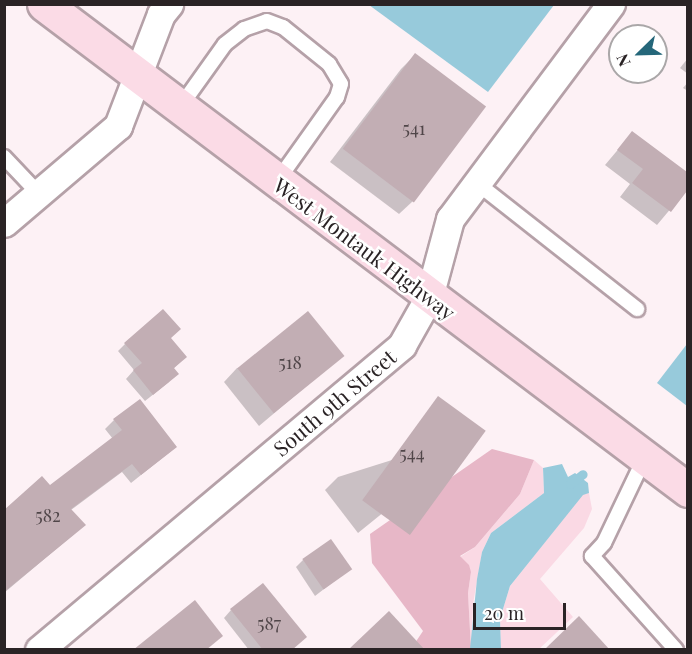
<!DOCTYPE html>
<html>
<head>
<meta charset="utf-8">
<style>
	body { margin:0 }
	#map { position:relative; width:692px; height:654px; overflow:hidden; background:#fdf1f5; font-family:"Playfair Display",serif }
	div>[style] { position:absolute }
	.green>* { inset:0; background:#fad9e4 }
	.forest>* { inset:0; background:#e7b7c7 }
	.water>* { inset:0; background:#97cadb }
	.shadow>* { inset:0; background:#0003 }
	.stream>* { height:9px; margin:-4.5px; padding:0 4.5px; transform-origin:4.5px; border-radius:4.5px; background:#97cadb }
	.building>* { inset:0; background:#c2aeb4; transform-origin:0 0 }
	.roads { filter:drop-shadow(2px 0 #b5a1a8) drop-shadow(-2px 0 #b5a1a8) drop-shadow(0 2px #b5a1a8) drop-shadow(0 -2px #b5a1a8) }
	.lane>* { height:14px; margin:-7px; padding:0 7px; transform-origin:7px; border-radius:7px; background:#fff }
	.street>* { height:27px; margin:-13.5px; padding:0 13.5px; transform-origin:13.5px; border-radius:13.5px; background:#fff }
	.primary>* { height:33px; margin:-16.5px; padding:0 16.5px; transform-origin:16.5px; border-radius:16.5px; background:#fbdbe6 }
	span { translate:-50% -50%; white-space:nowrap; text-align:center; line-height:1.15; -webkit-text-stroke:5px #fff; paint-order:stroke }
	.number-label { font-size:18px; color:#504649 }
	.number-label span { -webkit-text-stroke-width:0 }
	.street-label { font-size:21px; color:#2a2325 }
	.frame { position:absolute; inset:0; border:6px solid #2a2325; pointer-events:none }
	.north { position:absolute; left:608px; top:24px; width:60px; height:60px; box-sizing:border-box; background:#fff; border:2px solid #aaa7a8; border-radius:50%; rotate:247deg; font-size:16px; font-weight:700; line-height:24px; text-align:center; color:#2a2325 }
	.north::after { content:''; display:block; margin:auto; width:21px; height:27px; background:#25677a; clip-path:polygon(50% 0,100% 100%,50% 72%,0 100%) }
	.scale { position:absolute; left:473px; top:603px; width:93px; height:27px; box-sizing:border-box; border:3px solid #2a2325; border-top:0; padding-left:8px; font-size:18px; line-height:21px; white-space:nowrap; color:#2a2325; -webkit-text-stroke:4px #fff; paint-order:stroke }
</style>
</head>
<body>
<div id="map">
	<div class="green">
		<i style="clip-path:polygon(534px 460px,543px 468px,544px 493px,491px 533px,482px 552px,473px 604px,471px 649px,468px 593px,471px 572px,460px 557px,475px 547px,520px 494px)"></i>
		<i style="clip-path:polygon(589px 493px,592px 509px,584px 528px,540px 579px,573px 617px,538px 650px,501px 649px,500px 619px,510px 586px,583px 494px)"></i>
	</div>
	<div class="forest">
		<i style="clip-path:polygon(492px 449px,534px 460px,520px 494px,475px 547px,460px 556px,469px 565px,471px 572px,468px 593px,471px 649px,411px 649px,423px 631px,372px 563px,370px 534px)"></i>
	</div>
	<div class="water">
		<i style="clip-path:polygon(369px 5px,369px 4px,554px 5px,488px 92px)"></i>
		<i style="clip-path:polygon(687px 344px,687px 406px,657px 383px)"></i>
		<i style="clip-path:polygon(562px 464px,568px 477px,575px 473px,588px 483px,589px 493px,583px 495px,510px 586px,500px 619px,501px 649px,470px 649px,477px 579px,482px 552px,491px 533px,544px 493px,543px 468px)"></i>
	</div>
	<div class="shadow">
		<i style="clip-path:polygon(415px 55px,413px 201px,399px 214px,330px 162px,401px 69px)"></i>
		<i style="clip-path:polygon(688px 58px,688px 74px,680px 68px)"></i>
		<i style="clip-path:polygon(688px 82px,688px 91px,683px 88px)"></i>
		<i style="clip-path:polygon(632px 133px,688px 174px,688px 188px,657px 225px,620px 197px,630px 184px,605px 165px)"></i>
		<i style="clip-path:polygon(125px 344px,185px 357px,173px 369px,169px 382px,145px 401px,126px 379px,134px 370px,118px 351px)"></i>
		<i style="clip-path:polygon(342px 356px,259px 426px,224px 382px,237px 368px)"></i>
		<i style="clip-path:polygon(114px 420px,176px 447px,131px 483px,122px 472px,71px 510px,74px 534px,4px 593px,4px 513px,49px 487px,113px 439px,105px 429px)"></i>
		<i style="clip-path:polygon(484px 431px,358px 533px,325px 490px,338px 477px)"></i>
		<i style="clip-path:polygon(303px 560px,350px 569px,315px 596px,296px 567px)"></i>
		<i style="clip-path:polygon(231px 610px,292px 650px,249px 650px,224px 618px)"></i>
	</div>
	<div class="stream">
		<i style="left:570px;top:484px;width:16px;rotate:-38deg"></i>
	</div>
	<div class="building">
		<i style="left:415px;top:53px;width:89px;height:120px;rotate:37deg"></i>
		<i style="clip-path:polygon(632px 131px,687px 172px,687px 191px,671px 212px,632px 183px,643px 169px,617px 150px)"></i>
		<i style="clip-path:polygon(163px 309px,181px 329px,171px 338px,187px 357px,174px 368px,179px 374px,153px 395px,133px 370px,142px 363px,124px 343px)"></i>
		<i style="left:308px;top:311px;width:58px;height:91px;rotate:51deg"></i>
		<i style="left:438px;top:396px;width:59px;height:129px;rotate:36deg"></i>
		<i style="clip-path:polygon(140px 399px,177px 447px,141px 475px,132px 464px,71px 509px,86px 525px,4px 592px,4px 510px,42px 476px,50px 485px,122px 430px,113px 419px)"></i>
		<i style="left:331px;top:539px;width:37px;height:35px;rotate:55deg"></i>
		<i style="clip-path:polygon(263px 583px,307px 637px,292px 650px,263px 650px,230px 609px)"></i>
		<i style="clip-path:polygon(195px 600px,223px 636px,206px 650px,133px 650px)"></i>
		<i style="clip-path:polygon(389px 611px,425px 650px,348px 650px)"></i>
		<i style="clip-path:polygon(579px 616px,610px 650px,544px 650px)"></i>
	</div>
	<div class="roads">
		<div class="lane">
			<i style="left:180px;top:107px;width:77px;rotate:-54.5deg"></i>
			<i style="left:225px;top:44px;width:24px;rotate:-38deg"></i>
			<i style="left:244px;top:29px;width:24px;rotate:-19deg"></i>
			<i style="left:267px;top:21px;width:17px;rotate:21deg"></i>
			<i style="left:283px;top:27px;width:59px;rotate:38.8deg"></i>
			<i style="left:329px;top:64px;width:23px;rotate:59deg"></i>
			<i style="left:341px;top:84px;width:14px;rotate:107deg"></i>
			<i style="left:337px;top:97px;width:102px;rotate:125.4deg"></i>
			<i style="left:4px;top:157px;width:51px;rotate:46.6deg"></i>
			<i style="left:477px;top:183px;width:204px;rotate:38.2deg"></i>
			<i style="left:645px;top:457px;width:95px;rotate:115.5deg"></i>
			<i style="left:604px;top:543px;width:18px;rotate:133deg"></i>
			<i style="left:592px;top:556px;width:126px;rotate:48.2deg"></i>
		</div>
		<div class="street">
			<i style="left:4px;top:223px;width:150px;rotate:-40.4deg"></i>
			<i style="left:118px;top:126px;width:120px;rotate:-69deg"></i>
			<i style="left:161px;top:14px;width:13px;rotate:-51deg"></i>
			<i style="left:39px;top:650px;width:474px;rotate:-40deg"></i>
			<i style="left:402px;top:345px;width:55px;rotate:-60.6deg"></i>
			<i style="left:429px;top:297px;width:81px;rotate:-74.9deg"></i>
			<i style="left:450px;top:219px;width:269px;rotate:-53.2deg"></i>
		</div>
		<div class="primary">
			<i style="left:44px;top:4px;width:807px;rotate:37.04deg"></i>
		</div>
	</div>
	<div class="number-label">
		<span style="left:414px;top:128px">541</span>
		<span style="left:290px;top:362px">518</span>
		<span style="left:412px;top:453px">544</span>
		<span style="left:48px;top:515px">582</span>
		<span style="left:269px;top:623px">587</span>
	</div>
	<div class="street-label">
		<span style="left:365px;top:248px;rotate:37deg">West Montauk Highway</span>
		<span style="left:334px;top:402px;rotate:-40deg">South 9th Street</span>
	</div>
	<div class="frame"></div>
	<div class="north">N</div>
	<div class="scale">20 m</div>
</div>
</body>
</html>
